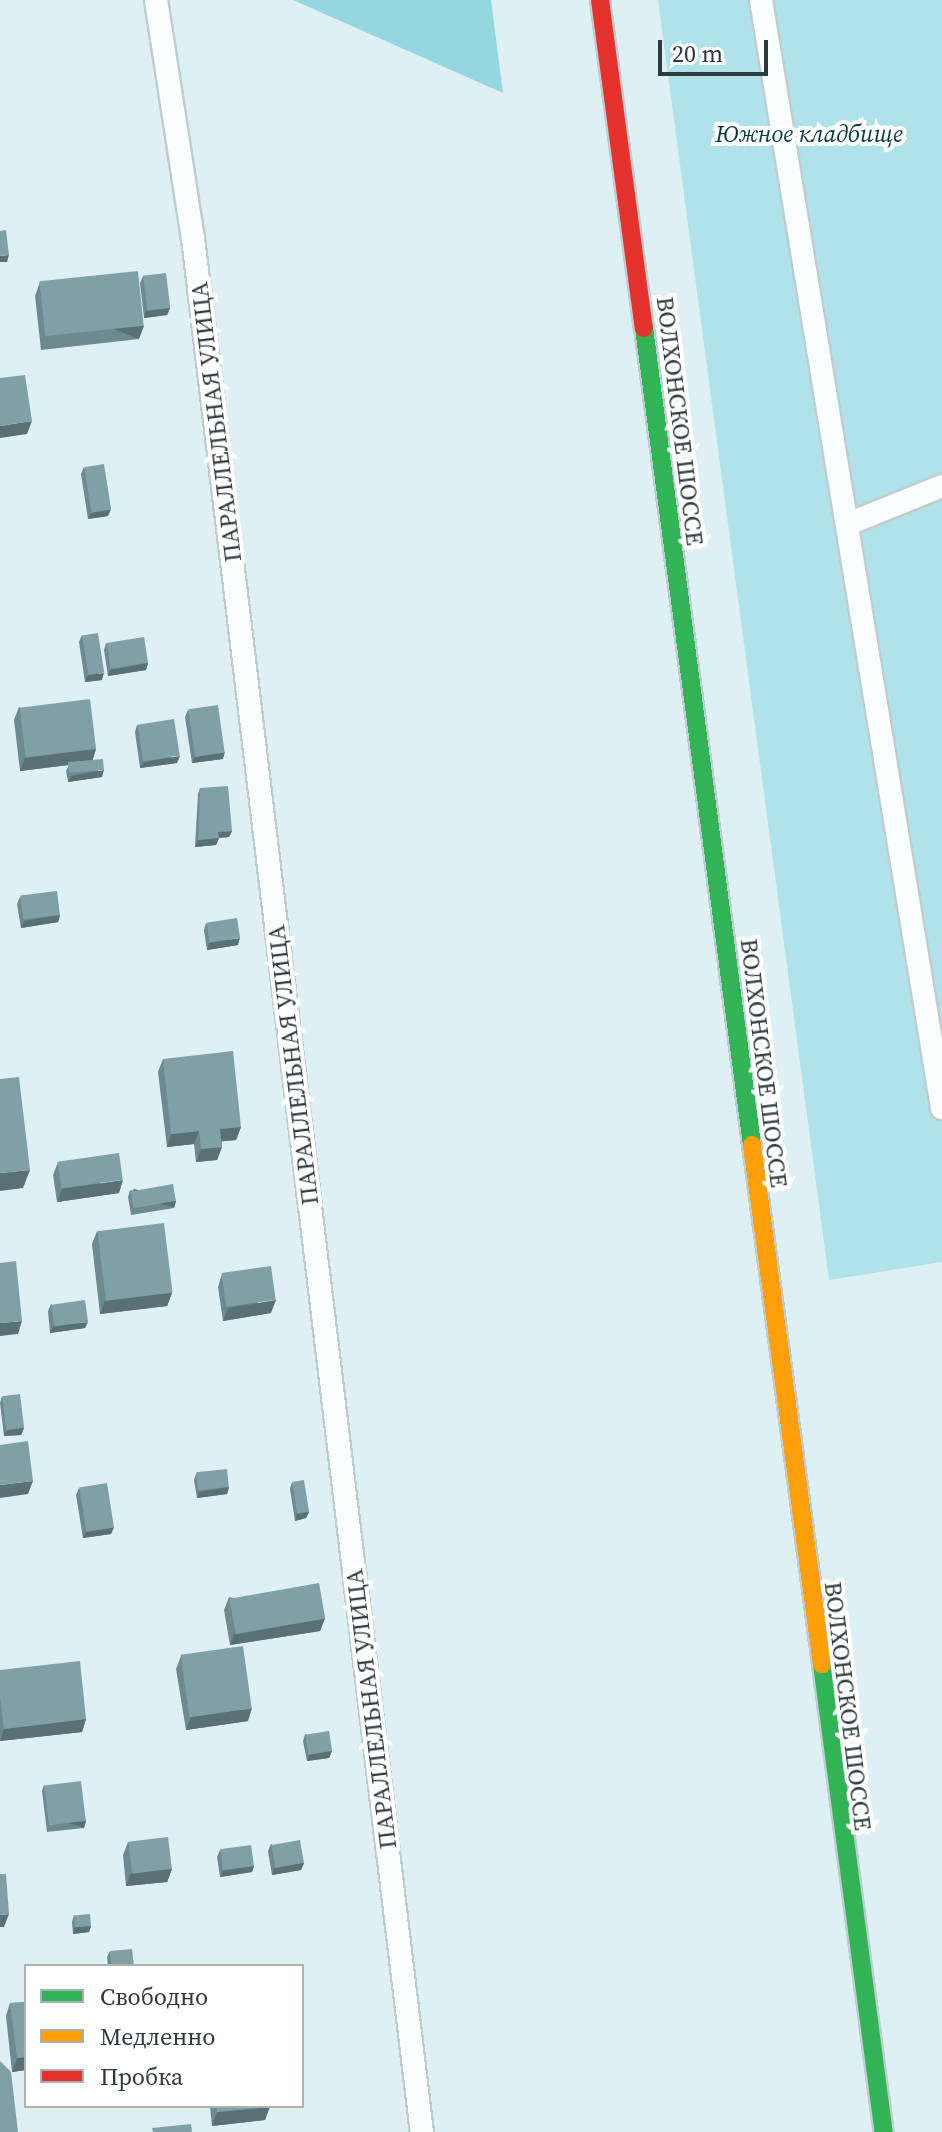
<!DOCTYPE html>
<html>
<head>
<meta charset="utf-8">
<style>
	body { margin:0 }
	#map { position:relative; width:942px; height:2132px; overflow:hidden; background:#def0f3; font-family:"Source Serif 4",serif }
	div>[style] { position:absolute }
	.green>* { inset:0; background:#b0e2ea }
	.forest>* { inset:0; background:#95d7e0 }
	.roads { filter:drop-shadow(2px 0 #bfcdd0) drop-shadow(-2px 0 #bfcdd0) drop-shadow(0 2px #bfcdd0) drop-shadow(0 -2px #bfcdd0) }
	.lane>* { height:22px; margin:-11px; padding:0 11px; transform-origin:11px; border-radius:11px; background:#fafdfd }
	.fast>* { height:18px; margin:-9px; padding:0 9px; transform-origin:9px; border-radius:9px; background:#30b455 }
	.slow>* { height:18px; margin:-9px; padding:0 9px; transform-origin:9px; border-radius:9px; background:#ff9f0a }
	.jam>* { height:18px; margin:-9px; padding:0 9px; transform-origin:9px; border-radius:9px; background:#e5322d }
	.wall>* { inset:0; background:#6d8a8e }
	.shaded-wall>* { inset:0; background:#597174; transform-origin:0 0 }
	.building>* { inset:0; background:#7fa1a5; transform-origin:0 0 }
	span { translate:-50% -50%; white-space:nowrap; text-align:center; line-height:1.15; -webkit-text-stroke:8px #fff; paint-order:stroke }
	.park-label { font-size:24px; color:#05393f; font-style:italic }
	.street-label { font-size:24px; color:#2e3a3c }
	.legend { position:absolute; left:24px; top:1964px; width:280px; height:144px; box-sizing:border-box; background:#fff; border:2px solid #abb0b1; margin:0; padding:10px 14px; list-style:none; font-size:24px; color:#2e3a3c }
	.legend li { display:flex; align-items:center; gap:16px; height:40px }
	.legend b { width:40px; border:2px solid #abb0b1 }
	.scale { position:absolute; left:658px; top:40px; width:110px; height:36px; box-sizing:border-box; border:4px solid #2e3a3c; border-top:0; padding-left:10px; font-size:24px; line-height:28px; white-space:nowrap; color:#2e3a3c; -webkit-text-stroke:6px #fff; paint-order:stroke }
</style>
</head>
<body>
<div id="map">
	<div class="green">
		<i style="clip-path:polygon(658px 0,942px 0,942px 1262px,829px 1280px)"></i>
	</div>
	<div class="forest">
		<i style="clip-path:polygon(293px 0,491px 0,503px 93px)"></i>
	</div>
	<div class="roads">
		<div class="lane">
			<i style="left:156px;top:0;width:241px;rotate:81.2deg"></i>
			<i style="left:193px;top:238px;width:1908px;rotate:83.11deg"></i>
			<i style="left:761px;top:0;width:1123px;rotate:80.72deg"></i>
			<i style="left:848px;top:524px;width:101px;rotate:-22deg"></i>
		</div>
		<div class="fast">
			<i style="left:644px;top:328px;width:824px;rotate:82.47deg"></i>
			<i style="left:822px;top:1664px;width:472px;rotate:82.5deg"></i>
		</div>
		<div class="slow">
			<i style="left:752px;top:1145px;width:524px;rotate:82.32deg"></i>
		</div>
		<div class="jam">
			<i style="left:600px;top:0;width:331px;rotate:82.4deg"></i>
		</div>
	</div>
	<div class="wall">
		<i style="clip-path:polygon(143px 276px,170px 308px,167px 315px,144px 318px,140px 283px)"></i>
		<i style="clip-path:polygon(40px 282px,139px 339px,41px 350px,35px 296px)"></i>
		<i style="clip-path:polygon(84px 467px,108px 516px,88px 519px,81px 474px)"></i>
		<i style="clip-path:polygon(82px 635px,102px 680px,85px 682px,79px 642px)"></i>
		<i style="clip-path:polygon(106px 643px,148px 663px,146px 670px,108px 676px,104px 650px)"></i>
		<i style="clip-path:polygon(19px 707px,96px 749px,92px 761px,102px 777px,68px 782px,66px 771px,69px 765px,20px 771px,14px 720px)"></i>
		<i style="clip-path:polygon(188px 710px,223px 759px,192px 763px,185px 717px)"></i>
		<i style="clip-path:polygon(137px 725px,177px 763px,140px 768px,135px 732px)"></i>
		<i style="clip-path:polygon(200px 788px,232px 831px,229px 837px,219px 838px,216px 845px,195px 847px,198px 794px)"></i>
		<i style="clip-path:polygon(20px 897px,60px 915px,58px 922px,21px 928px,17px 904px)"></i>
		<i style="clip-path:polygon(206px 923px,238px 945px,207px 950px,204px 930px)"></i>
		<i style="clip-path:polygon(163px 1059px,241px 1127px,236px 1140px,222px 1141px,222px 1147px,217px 1160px,196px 1162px,194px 1144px,167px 1147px,158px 1072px)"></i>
		<i style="clip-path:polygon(58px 1162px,119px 1193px,57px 1202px,53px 1175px)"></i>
		<i style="clip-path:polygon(130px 1190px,176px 1201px,174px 1208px,131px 1215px,128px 1197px)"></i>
		<i style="clip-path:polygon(97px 1231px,172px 1293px,167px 1306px,100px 1314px,92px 1244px)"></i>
		<i style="clip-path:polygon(222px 1274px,271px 1313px,223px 1321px,218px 1287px)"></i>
		<i style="clip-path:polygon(51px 1304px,85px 1328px,50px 1333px,48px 1311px)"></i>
		<i style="clip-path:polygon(2px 1396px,24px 1428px,21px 1435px,4px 1436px,0 1403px)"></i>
		<i style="clip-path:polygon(196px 1474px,229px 1487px,227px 1494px,197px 1498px,194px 1480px)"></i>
		<i style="clip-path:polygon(292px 1482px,309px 1512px,306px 1518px,295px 1521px,290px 1489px)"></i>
		<i style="clip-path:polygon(79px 1488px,114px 1527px,111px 1534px,83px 1538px,76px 1495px)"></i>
		<i style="clip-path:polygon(229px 1597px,325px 1618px,320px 1631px,230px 1645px,224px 1610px)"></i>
		<i style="clip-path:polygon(181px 1656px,248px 1721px,186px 1730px,176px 1669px)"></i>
		<i style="clip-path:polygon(0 1670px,86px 1719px,82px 1732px,0 1741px)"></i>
		<i style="clip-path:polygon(305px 1734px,332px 1751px,329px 1758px,307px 1761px,303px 1741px)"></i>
		<i style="clip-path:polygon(44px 1785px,86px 1821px,84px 1828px,47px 1832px,42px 1791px)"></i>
		<i style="clip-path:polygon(128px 1842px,172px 1869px,167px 1882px,126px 1886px,123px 1855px)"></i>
		<i style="clip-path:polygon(271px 1844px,304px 1863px,301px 1870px,272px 1875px,268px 1851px)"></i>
		<i style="clip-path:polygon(220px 1850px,254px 1866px,252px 1872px,220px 1877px,217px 1857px)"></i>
		<i style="clip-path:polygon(74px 1915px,91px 1926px,89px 1932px,73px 1934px,72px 1922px)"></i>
		<i style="clip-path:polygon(110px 1951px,134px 1966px,108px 1966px,107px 1957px)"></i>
		<i style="clip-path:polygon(26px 2002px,26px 2070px,12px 2072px,6px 2016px,10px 2003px)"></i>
		<i style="clip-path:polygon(210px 2106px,269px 2106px,265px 2120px,212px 2126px)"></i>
	</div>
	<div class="shaded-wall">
		<i style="clip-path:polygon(9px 255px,7px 262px,0 262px,0 256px)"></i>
		<i style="clip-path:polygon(170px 308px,167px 315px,144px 318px,146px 311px)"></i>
		<i style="left:144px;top:326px;width:14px;height:99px;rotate:111deg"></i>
		<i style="clip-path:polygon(32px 421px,27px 434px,0 438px,0 426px)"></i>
		<i style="clip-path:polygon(111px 509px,108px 516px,88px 519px,91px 513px)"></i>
		<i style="clip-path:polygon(148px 663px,146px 670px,108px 676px,110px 670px)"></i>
		<i style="clip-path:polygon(104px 673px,102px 680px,85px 682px,88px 675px)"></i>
		<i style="clip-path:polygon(96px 749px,92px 762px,20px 771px,25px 758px)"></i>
		<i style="clip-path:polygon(225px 752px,223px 759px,192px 763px,195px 757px)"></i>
		<i style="clip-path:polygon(180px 756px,177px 763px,140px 768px,143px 762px)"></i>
		<i style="clip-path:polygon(104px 770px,102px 777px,68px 782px,71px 776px)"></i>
		<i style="clip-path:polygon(232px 831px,229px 837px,216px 838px,218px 832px)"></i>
		<i style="clip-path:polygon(219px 838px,216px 845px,195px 847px,198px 840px)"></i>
		<i style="clip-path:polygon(60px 915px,58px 922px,21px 928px,24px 921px)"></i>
		<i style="clip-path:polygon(240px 938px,238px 945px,207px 950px,209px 943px)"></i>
		<i style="clip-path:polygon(241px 1127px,236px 1140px,216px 1142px,220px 1129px)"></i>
		<i style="clip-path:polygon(199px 1131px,194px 1144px,167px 1147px,171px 1134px)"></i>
		<i style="clip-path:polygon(222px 1147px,217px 1160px,196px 1162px,201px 1149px)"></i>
		<i style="clip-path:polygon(30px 1170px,23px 1188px,0 1191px,0 1173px)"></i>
		<i style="clip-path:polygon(123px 1180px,119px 1193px,57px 1202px,62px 1189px)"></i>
		<i style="left:176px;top:1201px;width:7px;height:44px;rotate:106deg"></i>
		<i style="clip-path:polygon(172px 1293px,167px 1306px,100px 1314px,105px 1301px)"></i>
		<i style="clip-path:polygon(276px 1300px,271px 1313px,223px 1321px,228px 1308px)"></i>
		<i style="clip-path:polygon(22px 1321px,18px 1334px,0 1336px,0 1323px)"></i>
		<i style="clip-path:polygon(88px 1322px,85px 1328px,50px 1333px,53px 1326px)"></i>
		<i style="clip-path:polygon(24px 1428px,21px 1435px,4px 1436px,7px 1430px)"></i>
		<i style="clip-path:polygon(33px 1481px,28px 1494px,0 1498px,0 1485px)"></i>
		<i style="clip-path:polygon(229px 1487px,227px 1494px,197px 1498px,199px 1492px)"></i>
		<i style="clip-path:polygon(309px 1512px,306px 1518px,295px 1521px,297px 1514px)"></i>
		<i style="clip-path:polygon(114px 1527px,111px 1534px,83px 1538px,86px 1532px)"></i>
		<i style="clip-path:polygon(325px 1618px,320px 1631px,230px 1645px,235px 1632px)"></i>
		<i style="clip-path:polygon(252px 1708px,248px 1721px,186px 1730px,191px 1717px)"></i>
		<i style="clip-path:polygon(86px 1719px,82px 1732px,0 1741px,4px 1729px)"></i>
		<i style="clip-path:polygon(332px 1751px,329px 1758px,307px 1761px,309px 1755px)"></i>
		<i style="left:86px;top:1821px;width:7px;height:37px;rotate:106deg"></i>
		<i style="clip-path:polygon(304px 1863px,301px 1870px,272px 1875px,274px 1868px)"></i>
		<i style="clip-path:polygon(254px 1866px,252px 1872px,220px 1877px,223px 1871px)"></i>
		<i style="clip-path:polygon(172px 1869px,167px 1882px,126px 1886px,131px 1873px)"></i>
		<i style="clip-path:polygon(9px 1914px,4px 1927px,0 1927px,0 1915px)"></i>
		<i style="clip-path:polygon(91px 1926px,89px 1932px,73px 1934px,75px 1927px)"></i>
		<i style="clip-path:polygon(26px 2057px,26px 2070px,12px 2072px,17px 2058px)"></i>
		<i style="clip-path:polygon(270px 2107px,265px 2120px,212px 2126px,217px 2112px)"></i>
	</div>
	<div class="building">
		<i style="clip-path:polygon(6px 230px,9px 255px,0 256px,0 231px)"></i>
		<i style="left:138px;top:271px;width:55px;height:99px;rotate:84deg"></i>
		<i style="left:166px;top:273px;width:35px;height:23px;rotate:83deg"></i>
		<i style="clip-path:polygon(25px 375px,32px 421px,0 426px,0 378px)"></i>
		<i style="left:104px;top:464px;width:46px;height:20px;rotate:81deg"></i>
		<i style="left:98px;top:633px;width:40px;height:16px;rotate:81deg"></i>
		<i style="left:144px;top:637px;width:26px;height:38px;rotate:81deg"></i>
		<i style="left:90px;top:699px;width:50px;height:71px;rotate:83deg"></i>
		<i style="left:218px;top:705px;width:48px;height:30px;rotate:82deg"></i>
		<i style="left:174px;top:719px;width:37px;height:37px;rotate:81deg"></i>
		<i style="left:103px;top:759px;width:11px;height:35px;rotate:85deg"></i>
		<i style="clip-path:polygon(228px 786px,232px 831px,218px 832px,219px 838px,198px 840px,200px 788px)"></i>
		<i style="left:57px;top:891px;width:24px;height:37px;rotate:83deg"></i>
		<i style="left:237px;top:918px;width:20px;height:31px;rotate:81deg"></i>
		<i style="clip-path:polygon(233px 1051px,241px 1127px,220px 1129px,222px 1147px,201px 1149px,199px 1131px,171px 1134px,163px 1059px)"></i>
		<i style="clip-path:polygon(19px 1077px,30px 1170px,0 1173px,0 1079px)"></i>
		<i style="left:119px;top:1153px;width:27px;height:62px;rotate:82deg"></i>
		<i style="left:173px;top:1184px;width:17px;height:43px;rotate:80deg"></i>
		<i style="left:164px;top:1223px;width:70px;height:67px;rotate:83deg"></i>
		<i style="clip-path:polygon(16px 1261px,22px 1321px,0 1323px,0 1263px)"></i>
		<i style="left:271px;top:1266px;width:34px;height:50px;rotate:82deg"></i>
		<i style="left:85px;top:1300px;width:22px;height:34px;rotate:82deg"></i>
		<i style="left:20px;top:1394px;width:34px;height:18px;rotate:83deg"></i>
		<i style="clip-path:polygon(28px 1441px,33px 1481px,0 1485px,0 1445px)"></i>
		<i style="left:227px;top:1469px;width:18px;height:31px;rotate:84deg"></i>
		<i style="left:304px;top:1480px;width:32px;height:12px;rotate:81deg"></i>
		<i style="left:107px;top:1483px;width:45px;height:28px;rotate:81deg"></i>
		<i style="left:319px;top:1583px;width:36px;height:91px;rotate:80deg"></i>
		<i style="left:243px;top:1646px;width:63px;height:63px;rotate:82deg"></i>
		<i style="clip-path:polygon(80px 1661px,86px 1719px,4px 1729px,0 1696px,0 1670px)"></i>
		<i style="left:329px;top:1731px;width:20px;height:24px;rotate:81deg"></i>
		<i style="left:81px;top:1781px;width:40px;height:37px;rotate:83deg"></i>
		<i style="left:168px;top:1837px;width:32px;height:40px;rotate:83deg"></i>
		<i style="left:300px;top:1840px;width:23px;height:29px;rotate:80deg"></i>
		<i style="left:251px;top:1845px;width:21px;height:31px;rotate:82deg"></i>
		<i style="clip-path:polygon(0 1874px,6px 1874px,9px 1914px,0 1915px)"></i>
		<i style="left:90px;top:1914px;width:12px;height:16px;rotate:85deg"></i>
		<i style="clip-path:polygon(132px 1949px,134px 1966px,111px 1966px,110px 1951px)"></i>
		<i style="clip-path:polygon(26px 2002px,26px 2057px,17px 2058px,10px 2003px)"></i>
		<i style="clip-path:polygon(0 2061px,11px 2072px,18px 2132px,0 2132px)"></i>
		<i style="clip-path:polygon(216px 2106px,269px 2106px,270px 2107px,217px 2112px)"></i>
		<i style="clip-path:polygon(191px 2124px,192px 2132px,153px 2132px,152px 2128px)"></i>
	</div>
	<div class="park-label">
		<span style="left:809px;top:134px">Южное кладбище</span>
	</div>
	<div class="street-label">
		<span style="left:680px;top:421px;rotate:83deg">ВОЛХОНСКОЕ ШОССЕ</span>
		<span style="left:216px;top:422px;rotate:-97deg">ПАРАЛЛЕЛЬНАЯ УЛИЦА</span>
		<span style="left:764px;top:1063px;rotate:83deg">ВОЛХОНСКОЕ ШОССЕ</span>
		<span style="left:293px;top:1065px;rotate:-97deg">ПАРАЛЛЕЛЬНАЯ УЛИЦА</span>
		<span style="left:848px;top:1706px;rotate:83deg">ВОЛХОНСКОЕ ШОССЕ</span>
		<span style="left:371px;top:1709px;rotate:-97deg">ПАРАЛЛЕЛЬНАЯ УЛИЦА</span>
	</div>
	<ul class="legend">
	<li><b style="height:10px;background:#30b455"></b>Свободно</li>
	<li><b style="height:10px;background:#ff9f0a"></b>Медленно</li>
	<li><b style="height:10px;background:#e5322d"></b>Пробка</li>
	</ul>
	<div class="scale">20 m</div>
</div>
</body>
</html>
